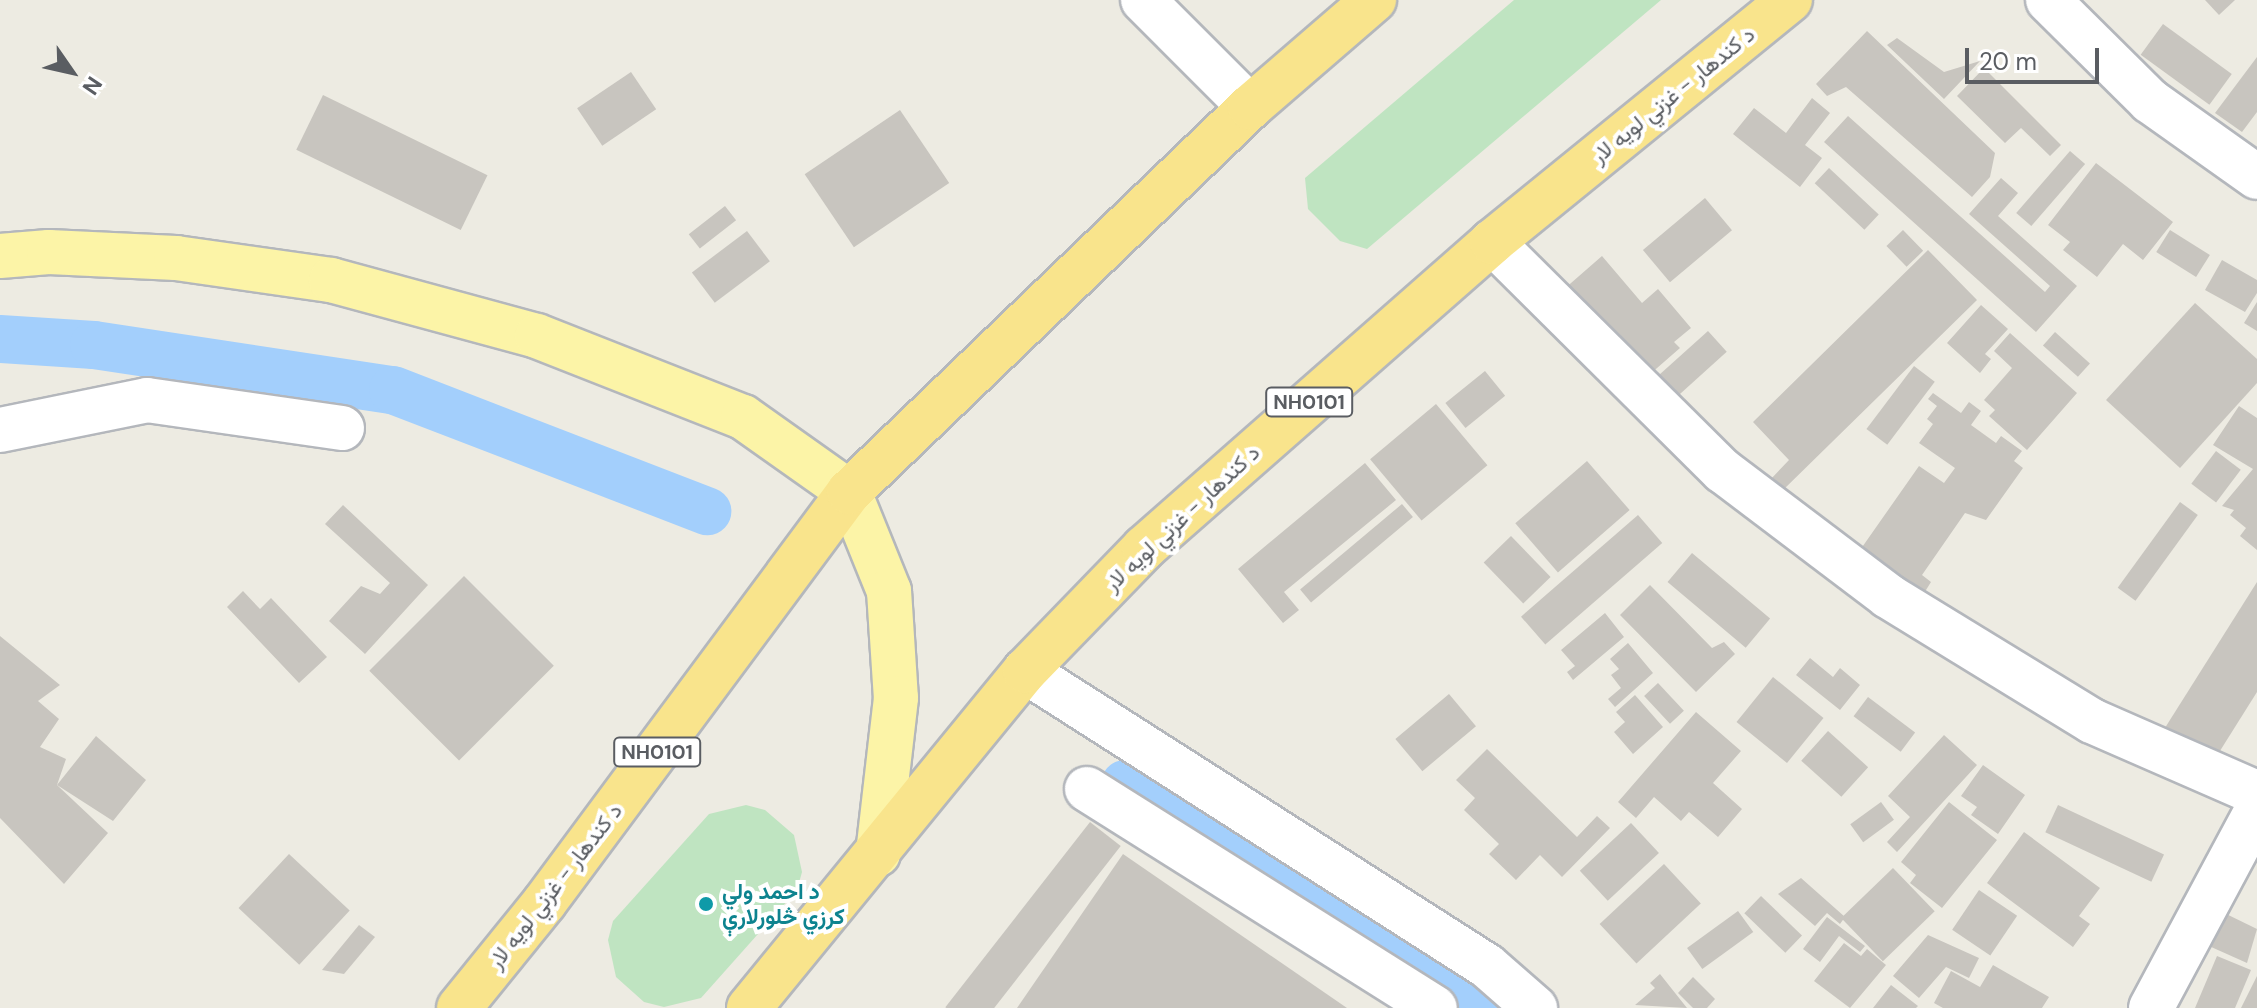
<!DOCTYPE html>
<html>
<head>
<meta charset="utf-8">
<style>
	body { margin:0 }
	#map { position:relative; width:2257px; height:1008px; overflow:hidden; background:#edebe2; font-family:"DM Sans",Vazirmatn,sans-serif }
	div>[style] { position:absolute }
	.green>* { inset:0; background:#bfe4c1 }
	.canal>* { height:48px; margin:-24px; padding:0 24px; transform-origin:24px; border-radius:24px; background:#a3cffc }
	.building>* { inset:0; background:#c8c5bf; transform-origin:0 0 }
	.roads { filter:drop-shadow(2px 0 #b4b7bc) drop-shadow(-2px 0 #b4b7bc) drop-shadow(0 2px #b4b7bc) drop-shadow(0 -2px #b4b7bc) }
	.minor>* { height:44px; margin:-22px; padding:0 22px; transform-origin:22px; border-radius:22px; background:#fff }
	.major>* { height:44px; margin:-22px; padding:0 22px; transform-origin:22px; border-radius:22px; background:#fcf4a7 }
	.highway>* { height:44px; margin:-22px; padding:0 22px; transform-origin:22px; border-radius:22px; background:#f9e48c }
	.dots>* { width:22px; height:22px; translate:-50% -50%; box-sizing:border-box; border:4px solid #fff; border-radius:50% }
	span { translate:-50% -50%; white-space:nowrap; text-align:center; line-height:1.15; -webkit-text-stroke:8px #fff; paint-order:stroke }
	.shield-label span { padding:2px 6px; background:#fff; border:2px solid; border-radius:6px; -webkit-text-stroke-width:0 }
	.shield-label { font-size:20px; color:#5a5d62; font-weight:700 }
	.street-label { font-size:22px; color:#5a5d62 }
	.culture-label { font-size:22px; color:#0d838f; font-weight:700 }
	.left { translate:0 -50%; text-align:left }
	.north { position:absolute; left:32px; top:32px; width:80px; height:80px; -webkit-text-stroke:6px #fff; paint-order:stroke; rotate:124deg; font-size:22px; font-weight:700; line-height:32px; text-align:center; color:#5a5d62 }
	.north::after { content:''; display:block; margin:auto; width:28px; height:36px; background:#5a5d62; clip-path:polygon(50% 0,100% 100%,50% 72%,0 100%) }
	.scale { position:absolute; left:1965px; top:48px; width:134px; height:36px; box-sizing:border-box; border:4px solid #5a5d62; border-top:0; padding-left:10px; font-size:24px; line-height:28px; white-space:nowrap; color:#5a5d62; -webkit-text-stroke:6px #fff; paint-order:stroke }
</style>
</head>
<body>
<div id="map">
	<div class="green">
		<i style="clip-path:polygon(1514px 0,1661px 0,1367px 249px,1340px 241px,1308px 209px,1305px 178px)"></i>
		<i style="clip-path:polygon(746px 805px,765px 810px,794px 835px,802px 872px,797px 890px,701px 998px,664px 1007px,644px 1002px,616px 977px,608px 940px,613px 921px,709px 814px)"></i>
	</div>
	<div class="canal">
		<i style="left:0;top:339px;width:94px;rotate:3.7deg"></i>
		<i style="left:94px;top:345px;width:302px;rotate:8.6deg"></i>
		<i style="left:393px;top:390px;width:337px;rotate:21.1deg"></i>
		<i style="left:1125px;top:784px;width:355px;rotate:30.8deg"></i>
		<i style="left:1430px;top:966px;width:65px;rotate:40.6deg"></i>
	</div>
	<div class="building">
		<i style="clip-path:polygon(2205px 0,2235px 0,2219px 15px)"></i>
		<i style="left:2163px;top:24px;width:85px;height:38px;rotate:36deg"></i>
		<i style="clip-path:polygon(1867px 31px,1995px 153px,1990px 177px,1972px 197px,1846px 87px,1827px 96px,1816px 84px)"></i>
		<i style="clip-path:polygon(1897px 38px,1944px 72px,1980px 61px,1944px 99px,1887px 45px)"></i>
		<i style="clip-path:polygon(2257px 57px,2257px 112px,2242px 132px,2215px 113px)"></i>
		<i style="clip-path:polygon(1984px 68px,2061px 145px,2050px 156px,2021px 128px,2005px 143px,1957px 96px)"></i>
		<i style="left:631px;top:72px;width:45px;height:65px;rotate:56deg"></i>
		<i style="left:323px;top:95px;width:183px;height:61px;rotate:26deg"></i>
		<i style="clip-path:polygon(1812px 98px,1830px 113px,1805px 145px,1822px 158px,1800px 187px,1733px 134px,1754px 108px,1786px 133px)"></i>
		<i style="left:900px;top:110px;width:88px;height:115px;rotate:56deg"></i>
		<i style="clip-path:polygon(1848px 116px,2045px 292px,2050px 286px,1969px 214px,2001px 178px,2018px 193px,1998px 216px,2077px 286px,2036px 332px,1824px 142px)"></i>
		<i style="left:2070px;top:151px;width:20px;height:82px;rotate:41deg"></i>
		<i style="clip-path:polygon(2096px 163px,2173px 222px,2143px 260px,2123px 244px,2097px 277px,2063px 250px,2070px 242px,2048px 225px)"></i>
		<i style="left:1829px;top:168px;width:68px;height:21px;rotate:43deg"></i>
		<i style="left:1705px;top:198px;width:42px;height:81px;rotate:50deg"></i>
		<i style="left:725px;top:206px;width:18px;height:46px;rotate:52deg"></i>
		<i style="left:1903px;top:230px;width:29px;height:23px;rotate:46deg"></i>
		<i style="left:2170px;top:230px;width:47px;height:26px;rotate:32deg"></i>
		<i style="left:747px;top:231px;width:38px;height:69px;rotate:53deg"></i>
		<i style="clip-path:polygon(1928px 250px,1977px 300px,1782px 491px,1770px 480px,1789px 460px,1753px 422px)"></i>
		<i style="clip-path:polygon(1602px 256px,1642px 303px,1658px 289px,1691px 328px,1674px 342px,1680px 348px,1641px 382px,1563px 290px)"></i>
		<i style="clip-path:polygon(2222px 260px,2257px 280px,2257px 293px,2245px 312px,2205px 290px)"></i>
		<i style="clip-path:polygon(2257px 302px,2257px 331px,2244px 323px)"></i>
		<i style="clip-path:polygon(2195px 303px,2257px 359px,2257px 383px,2180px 468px,2106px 400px)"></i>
		<i style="clip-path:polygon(1981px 305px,2008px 329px,1985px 354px,1991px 359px,1980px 373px,1947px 343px)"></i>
		<i style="left:1708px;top:331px;width:28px;height:70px;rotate:48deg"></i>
		<i style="left:2055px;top:332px;width:47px;height:18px;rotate:42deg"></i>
		<i style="clip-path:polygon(2010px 333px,2077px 393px,2027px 450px,1989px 416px,1995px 410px,1984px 400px,2012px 368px,1994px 351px)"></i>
		<i style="left:1914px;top:366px;width:26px;height:79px;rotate:37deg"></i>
		<i style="left:1485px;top:371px;width:32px;height:51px;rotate:51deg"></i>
		<i style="clip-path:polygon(1933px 393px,1961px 413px,1969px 402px,1981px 411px,1971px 425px,1996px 443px,2001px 436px,2022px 451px,2014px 461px,2023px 468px,1986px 520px,1965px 513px,1922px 575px,1931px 582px,1921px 598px,1858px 553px,1919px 466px,1944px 483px,1955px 468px,1919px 443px,1933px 424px,1927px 419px,1937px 406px,1928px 399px)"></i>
		<i style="left:1436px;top:404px;width:80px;height:86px;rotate:50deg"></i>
		<i style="clip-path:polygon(2239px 406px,2257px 418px,2257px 550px,2240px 536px,2246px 528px,2230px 515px,2234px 510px,2222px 506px,2253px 469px,2213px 445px)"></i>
		<i style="left:2216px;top:451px;width:31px;height:41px;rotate:37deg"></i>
		<i style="left:1587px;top:461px;width:65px;height:95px;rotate:49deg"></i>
		<i style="clip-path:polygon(1365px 463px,1396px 500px,1284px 592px,1299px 610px,1283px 623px,1238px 569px)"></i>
		<i style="left:2180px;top:502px;width:22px;height:106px;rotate:36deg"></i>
		<i style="left:1402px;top:504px;width:17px;height:133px;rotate:50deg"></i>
		<i style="clip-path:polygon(343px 505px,428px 585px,365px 654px,329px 621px,361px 586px,380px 594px,390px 583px,325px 524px)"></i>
		<i style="left:1638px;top:515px;width:37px;height:155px;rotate:49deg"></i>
		<i style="left:1511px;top:536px;width:57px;height:38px;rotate:46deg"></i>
		<i style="left:1692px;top:553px;width:102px;height:38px;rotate:40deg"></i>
		<i style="left:464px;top:576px;width:127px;height:134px;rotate:45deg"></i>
		<i style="clip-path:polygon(2257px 582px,2257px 692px,2213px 762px,2163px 731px)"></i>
		<i style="clip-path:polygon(1650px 585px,1712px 648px,1724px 642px,1735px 654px,1696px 692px,1620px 615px)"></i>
		<i style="clip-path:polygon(243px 591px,260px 609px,271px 598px,327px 657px,299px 683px,227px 607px)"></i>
		<i style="clip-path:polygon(1605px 613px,1624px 637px,1573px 680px,1567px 672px,1575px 666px,1561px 650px)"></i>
		<i style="clip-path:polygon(0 636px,60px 685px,38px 701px,59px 719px,40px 747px,66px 759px,57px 785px,108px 833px,64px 884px,0 818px)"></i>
		<i style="clip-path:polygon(1628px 643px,1653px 673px,1615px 707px,1608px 699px,1621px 688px,1611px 675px,1619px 669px,1610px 659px)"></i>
		<i style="clip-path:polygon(1810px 658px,1833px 677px,1840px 668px,1860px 685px,1840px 710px,1796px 675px)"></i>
		<i style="left:1773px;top:677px;width:65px;height:58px;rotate:39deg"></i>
		<i style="left:1658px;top:683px;width:38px;height:19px;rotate:47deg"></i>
		<i style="left:1449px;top:694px;width:42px;height:70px;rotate:50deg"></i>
		<i style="clip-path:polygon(1635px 695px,1663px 727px,1633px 754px,1614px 732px,1625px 722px,1616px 712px)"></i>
		<i style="left:1868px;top:697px;width:59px;height:24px;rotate:37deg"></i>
		<i style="clip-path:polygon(1696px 712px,1741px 751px,1713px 783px,1742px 809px,1718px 837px,1689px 812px,1681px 821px,1654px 797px,1636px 818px,1618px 802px)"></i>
		<i style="left:1828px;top:731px;width:54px;height:40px;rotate:42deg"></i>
		<i style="clip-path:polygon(1944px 735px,1977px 765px,1897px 852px,1887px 842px,1910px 817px,1888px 796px)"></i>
		<i style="clip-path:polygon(96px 736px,146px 780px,113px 821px,57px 785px)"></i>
		<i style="clip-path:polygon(1487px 749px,1577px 837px,1597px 816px,1610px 828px,1562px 877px,1540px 855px,1516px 880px,1489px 854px,1499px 844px,1464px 810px,1475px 798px,1456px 780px)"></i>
		<i style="clip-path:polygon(1983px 765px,2025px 795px,1998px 834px,1971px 815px,1977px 807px,1961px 796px)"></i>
		<i style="left:1881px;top:802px;width:22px;height:38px;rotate:54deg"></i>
		<i style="clip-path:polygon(1949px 802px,1997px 840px,1942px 908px,1910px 883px,1916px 875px,1901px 862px)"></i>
		<i style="left:2058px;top:805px;width:117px;height:30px;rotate:25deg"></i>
		<i style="left:1090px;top:822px;width:39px;height:235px;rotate:38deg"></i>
		<i style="left:1631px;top:823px;width:41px;height:70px;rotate:47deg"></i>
		<i style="clip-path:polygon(2024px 832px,2100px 888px,2079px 916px,2090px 924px,2073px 947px,1987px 883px)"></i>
		<i style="left:289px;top:854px;width:83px;height:74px;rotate:43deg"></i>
		<i style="clip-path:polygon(1123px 854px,1347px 1008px,1017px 1008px)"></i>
		<i style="left:1664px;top:864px;width:54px;height:88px;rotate:47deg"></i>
		<i style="left:1893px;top:868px;width:60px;height:72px;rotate:46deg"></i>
		<i style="clip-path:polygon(1801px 878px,1845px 917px,1840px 924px,1827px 913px,1815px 926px,1778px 894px)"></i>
		<i style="left:1979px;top:890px;width:46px;height:48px;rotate:34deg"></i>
		<i style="left:1761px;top:896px;width:57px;height:24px;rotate:44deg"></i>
		<i style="clip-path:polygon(2216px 909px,2257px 929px,2247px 963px,2200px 942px)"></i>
		<i style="left:1738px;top:911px;width:26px;height:63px;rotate:54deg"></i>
		<i style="clip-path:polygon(1827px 917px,1865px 946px,1860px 952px,1839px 936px,1820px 962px,1803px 949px)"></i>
		<i style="clip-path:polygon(359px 925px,375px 937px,344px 974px,322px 970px)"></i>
		<i style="clip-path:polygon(1928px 935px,1979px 958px,1969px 978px,1946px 967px,1919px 998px,1893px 976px)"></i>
		<i style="clip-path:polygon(1844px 943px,1861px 956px,1867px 949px,1886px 965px,1850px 1008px,1814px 981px)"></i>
		<i style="clip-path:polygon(2217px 956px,2251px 970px,2235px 1008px,2195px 1008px)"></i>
		<i style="clip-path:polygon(1993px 965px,2049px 997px,2042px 1008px,1943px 1008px,1934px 1003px,1951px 971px,1980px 987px)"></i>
		<i style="clip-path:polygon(1660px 974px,1687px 1008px,1635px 1005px,1655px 988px,1650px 983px)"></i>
		<i style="clip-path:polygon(2257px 976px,2257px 1008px,2241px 1008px)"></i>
		<i style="clip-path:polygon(1693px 977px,1715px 999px,1707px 1008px,1693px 1008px,1678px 993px)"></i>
		<i style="clip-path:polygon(1891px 985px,1918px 1006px,1916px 1008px,1873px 1008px)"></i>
	</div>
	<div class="roads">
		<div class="minor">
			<i style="left:1143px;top:0;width:151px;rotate:45deg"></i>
			<i style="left:2048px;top:0;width:144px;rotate:44.7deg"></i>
			<i style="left:2150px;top:101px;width:131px;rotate:35.4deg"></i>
			<i style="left:1492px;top:242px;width:325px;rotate:44.8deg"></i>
			<i style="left:1723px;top:471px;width:207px;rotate:37.1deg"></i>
			<i style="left:1888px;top:596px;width:239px;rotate:31.5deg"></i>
			<i style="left:2092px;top:721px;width:180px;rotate:23.6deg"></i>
			<i style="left:0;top:430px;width:150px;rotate:-11.5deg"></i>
			<i style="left:147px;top:400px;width:197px;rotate:8.2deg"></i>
			<i style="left:1025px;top:671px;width:548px;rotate:32.56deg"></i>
			<i style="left:1487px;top:966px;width:64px;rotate:41.2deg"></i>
			<i style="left:1087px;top:789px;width:411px;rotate:32.2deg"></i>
			<i style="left:2151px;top:1008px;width:225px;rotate:-61.8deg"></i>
		</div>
		<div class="major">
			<i style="left:0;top:256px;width:49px;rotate:-4.7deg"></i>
			<i style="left:49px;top:252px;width:127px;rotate:2.7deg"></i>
			<i style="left:176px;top:258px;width:157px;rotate:8.1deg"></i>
			<i style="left:331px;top:280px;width:213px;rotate:15.2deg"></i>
			<i style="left:537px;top:336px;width:221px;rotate:21.5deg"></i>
			<i style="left:743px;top:417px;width:130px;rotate:35.3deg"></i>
			<i style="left:849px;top:492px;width:107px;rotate:68deg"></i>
			<i style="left:889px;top:591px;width:107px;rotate:86.3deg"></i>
			<i style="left:896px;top:698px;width:157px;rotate:96.6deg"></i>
		</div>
		<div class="highway">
			<i style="left:459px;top:1008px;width:135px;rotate:-51deg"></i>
			<i style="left:544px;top:903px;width:512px;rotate:-53.42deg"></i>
			<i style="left:849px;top:492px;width:556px;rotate:-43.83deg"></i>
			<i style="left:1250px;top:107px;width:164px;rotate:-40.8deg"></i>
			<i style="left:749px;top:1008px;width:436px;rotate:-50.7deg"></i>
			<i style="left:1025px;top:671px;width:171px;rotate:-45.9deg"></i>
			<i style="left:1144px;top:548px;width:463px;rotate:-41.3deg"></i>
			<i style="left:1492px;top:242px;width:384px;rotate:-39.1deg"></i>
		</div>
	</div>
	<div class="dots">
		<i style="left:706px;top:904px;background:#0f9aa8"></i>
	</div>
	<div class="shield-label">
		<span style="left:1309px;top:402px">NH0101</span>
		<span style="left:657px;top:752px">NH0101</span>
	</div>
	<div class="street-label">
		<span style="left:1673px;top:95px;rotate:-39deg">د کندهار - غزني لويه لار</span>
		<span style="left:1182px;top:518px;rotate:-43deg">د کندهار - غزني لويه لار</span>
		<span style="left:555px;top:886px;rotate:-52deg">د کندهار - غزني لويه لار</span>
	</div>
	<div class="culture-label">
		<span class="left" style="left:722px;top:904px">د احمد ولي<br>کرزي څلورلارې</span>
	</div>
	<div class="north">N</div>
	<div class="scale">20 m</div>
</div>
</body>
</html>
